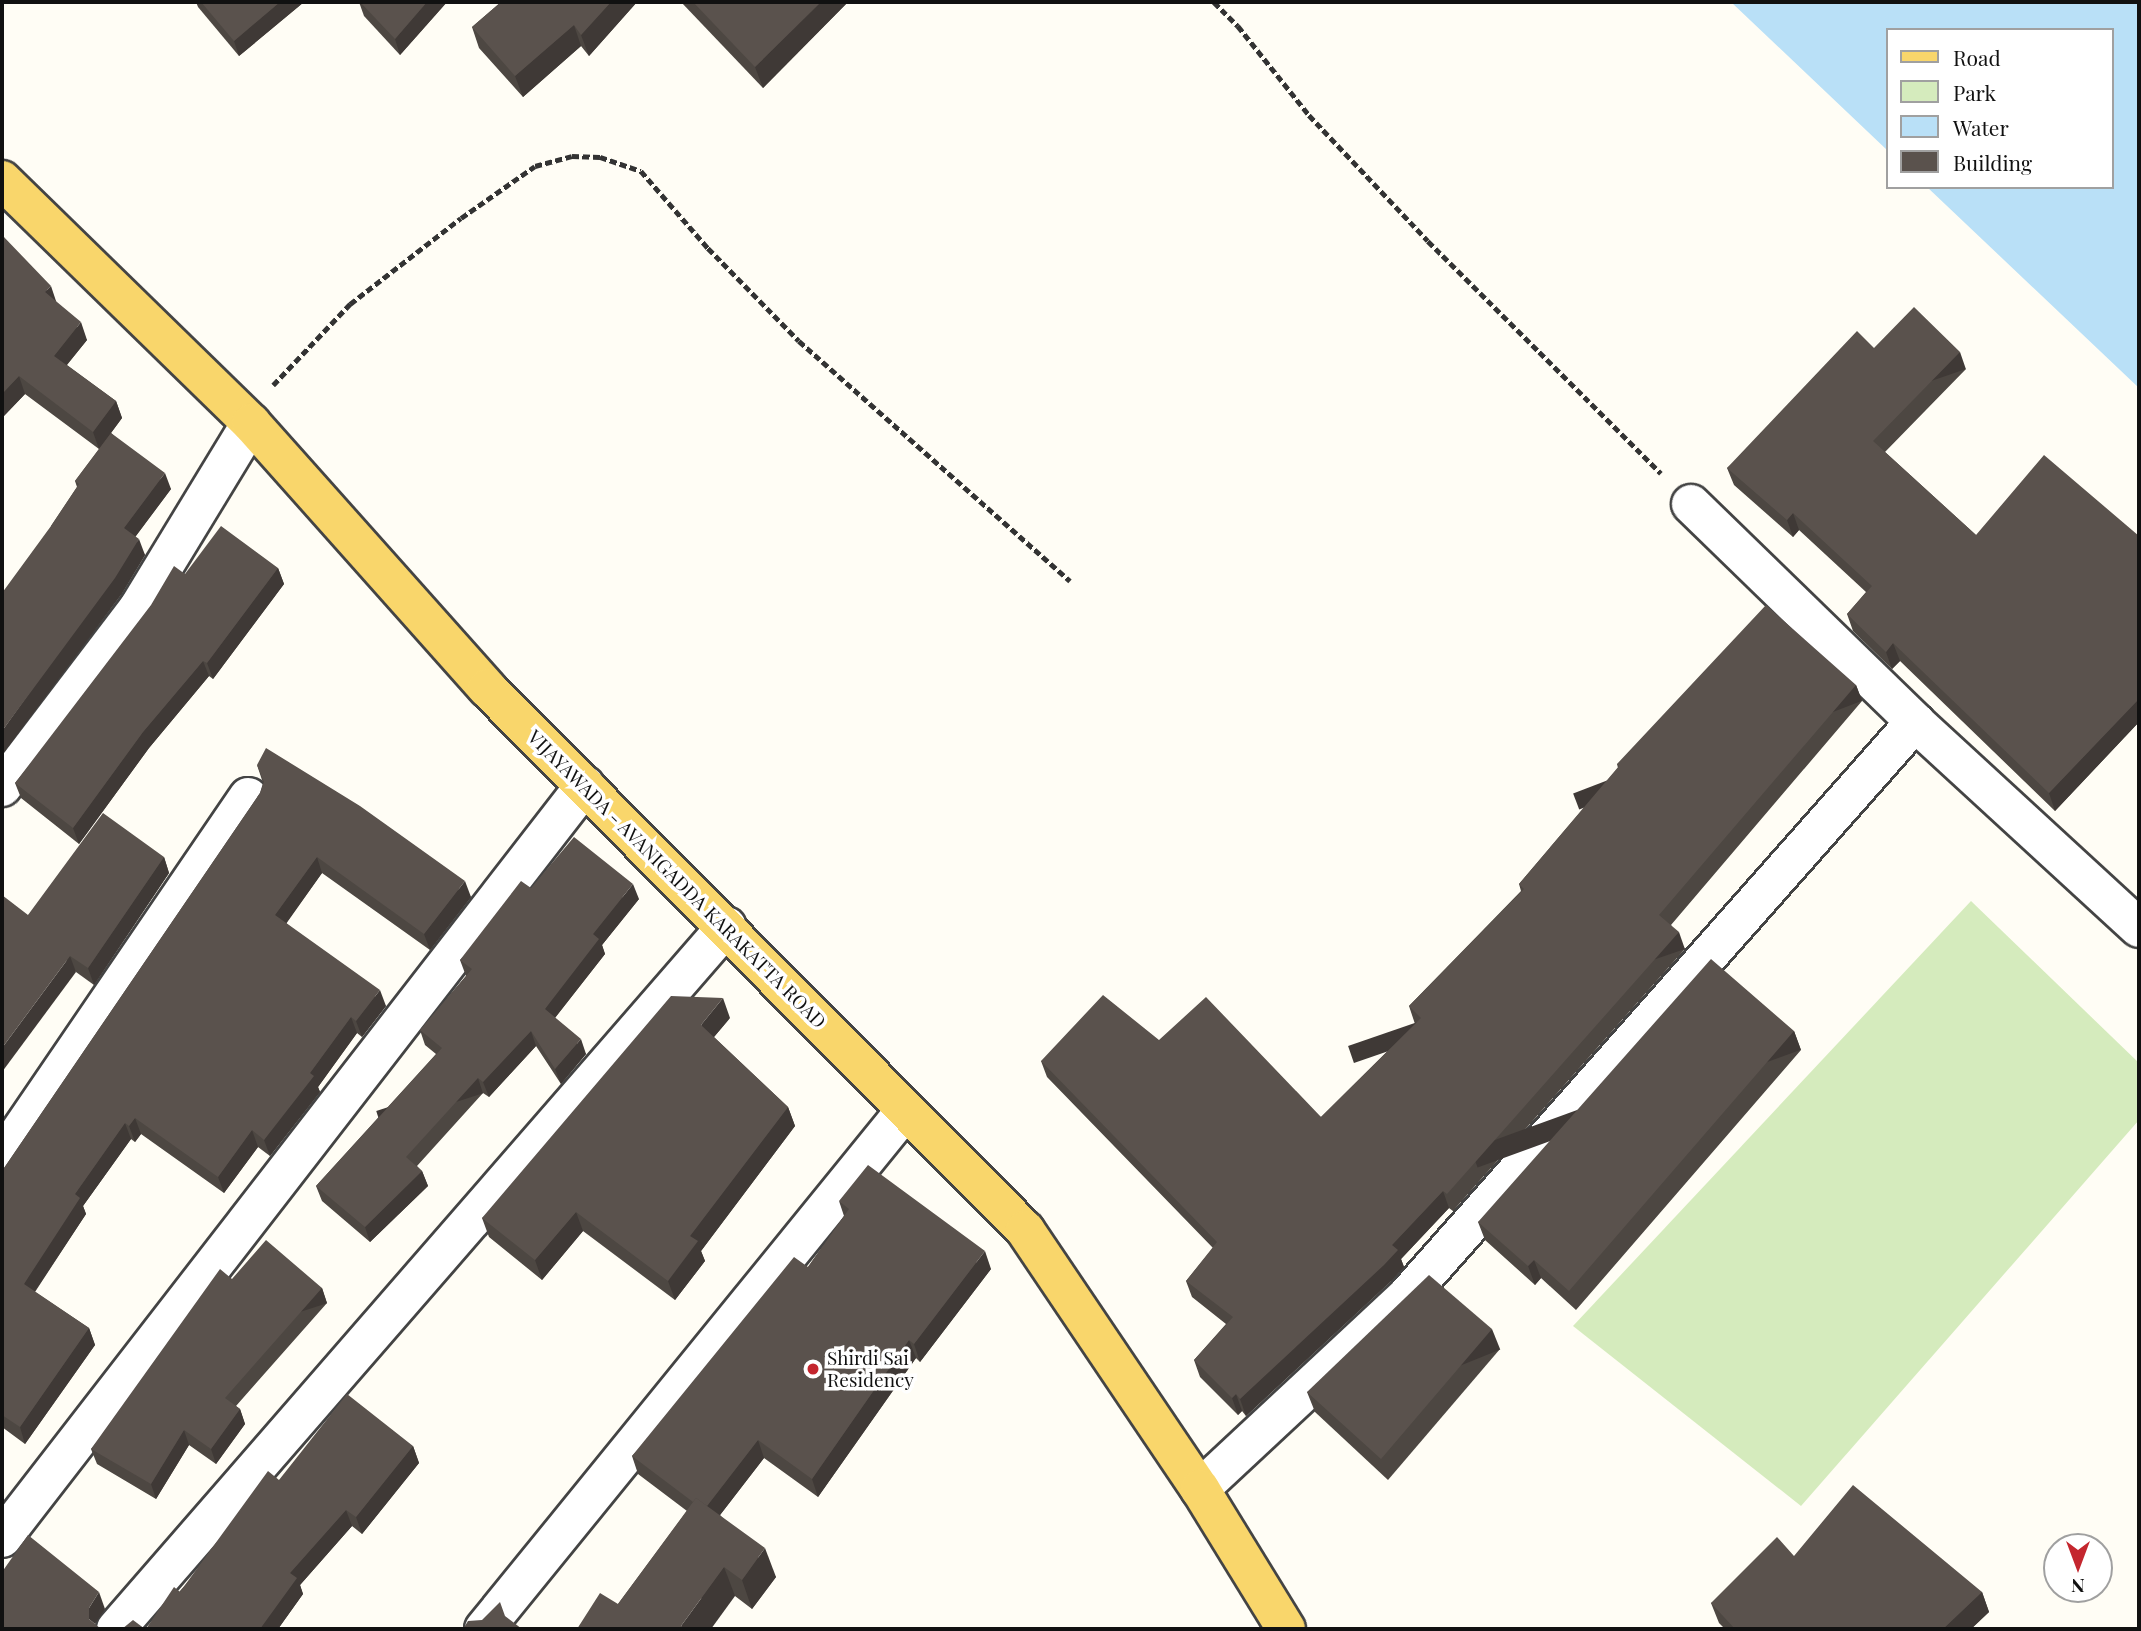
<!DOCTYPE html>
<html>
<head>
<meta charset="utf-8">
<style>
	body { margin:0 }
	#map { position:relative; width:2141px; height:1631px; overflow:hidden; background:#fffdf5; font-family:"Playfair Display",serif }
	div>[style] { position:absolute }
	.green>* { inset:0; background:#d5ebbd }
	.water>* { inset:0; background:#b9e0f7 }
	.path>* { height:4.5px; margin-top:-2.25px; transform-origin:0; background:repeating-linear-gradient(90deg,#333 0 7px,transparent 0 10.5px) }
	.roads { filter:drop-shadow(2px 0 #444) drop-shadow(-2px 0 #444) drop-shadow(0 2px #444) drop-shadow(0 -2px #444) }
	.minor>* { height:38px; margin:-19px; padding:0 19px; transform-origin:19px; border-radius:19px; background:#fff }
	.primary>* { height:38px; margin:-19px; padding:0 19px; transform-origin:19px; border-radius:19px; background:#f9d66b }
	.wall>* { inset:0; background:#4d4742 }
	.shaded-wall>* { inset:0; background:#3f3936; transform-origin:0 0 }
	.building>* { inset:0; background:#5a524d }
	.dots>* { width:19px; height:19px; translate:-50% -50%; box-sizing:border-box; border:4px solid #fff; border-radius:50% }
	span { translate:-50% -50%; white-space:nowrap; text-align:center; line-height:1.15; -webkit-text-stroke:7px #fff; paint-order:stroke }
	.street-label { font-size:19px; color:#111 }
	.poi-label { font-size:19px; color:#111 }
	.left { translate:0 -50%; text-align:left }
	.frame { position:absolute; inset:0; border:4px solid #111; pointer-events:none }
	.legend { position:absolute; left:1886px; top:28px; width:228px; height:161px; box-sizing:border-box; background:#fff; border:2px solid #a0a0a0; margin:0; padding:9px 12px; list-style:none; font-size:21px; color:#111 }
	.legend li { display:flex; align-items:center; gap:14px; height:35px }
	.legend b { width:35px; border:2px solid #a0a0a0 }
	.north { position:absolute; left:2043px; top:1533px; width:70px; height:70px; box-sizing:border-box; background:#fff; border:2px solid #a0a0a0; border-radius:50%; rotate:180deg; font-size:19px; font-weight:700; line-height:28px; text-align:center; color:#111 }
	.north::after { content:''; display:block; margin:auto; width:24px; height:32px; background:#c4262e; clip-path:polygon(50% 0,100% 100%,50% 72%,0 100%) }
</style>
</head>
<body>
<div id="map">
	<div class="green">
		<i style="clip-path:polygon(1971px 901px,2139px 1063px,2139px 1120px,1801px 1506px,1573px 1326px)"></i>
	</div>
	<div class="water">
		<i style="clip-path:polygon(1731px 2px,2139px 2px,2139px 388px,1927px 187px,2111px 187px,2111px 30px,1887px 30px,1887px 150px)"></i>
	</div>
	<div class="path">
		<i style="left:1214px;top:2px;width:34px;rotate:45deg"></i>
		<i style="left:1238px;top:26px;width:114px;rotate:51.4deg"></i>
		<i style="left:1309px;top:115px;width:173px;rotate:46.6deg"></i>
		<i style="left:1428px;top:241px;width:329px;rotate:44.9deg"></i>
		<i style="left:273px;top:385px;width:112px;rotate:-46.5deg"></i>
		<i style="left:350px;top:304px;width:140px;rotate:-37.8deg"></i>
		<i style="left:461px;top:218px;width:90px;rotate:-35.1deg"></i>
		<i style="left:535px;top:166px;width:38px;rotate:-15deg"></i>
		<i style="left:572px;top:156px;width:28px;rotate:2deg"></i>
		<i style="left:600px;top:157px;width:43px;rotate:18.9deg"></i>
		<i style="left:641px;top:171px;width:102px;rotate:49deg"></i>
		<i style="left:708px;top:248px;width:130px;rotate:45.6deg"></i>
		<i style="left:799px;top:341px;width:362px;rotate:41.5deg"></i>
	</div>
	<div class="roads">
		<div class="minor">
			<i style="left:1691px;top:504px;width:313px;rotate:44.2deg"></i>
			<i style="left:1915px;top:722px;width:304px;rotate:42.6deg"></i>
			<i style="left:2px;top:787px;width:226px;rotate:-52.7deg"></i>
			<i style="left:139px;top:607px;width:215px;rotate:-58.7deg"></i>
			<i style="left:2px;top:1158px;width:437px;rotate:-55.7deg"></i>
			<i style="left:1200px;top:1489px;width:282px;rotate:-43deg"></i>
			<i style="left:1406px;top:1297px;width:768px;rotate:-48.48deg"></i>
			<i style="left:2px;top:1538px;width:952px;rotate:-52.25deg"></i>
			<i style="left:116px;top:1629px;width:931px;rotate:-49.01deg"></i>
			<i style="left:484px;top:1629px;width:668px;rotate:-50.9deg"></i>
		</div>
		<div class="primary">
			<i style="left:2px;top:180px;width:348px;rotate:44.3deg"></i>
			<i style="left:251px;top:423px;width:355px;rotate:48.3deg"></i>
			<i style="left:487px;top:688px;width:764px;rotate:45.21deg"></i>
			<i style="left:1025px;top:1230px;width:313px;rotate:56deg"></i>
			<i style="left:1200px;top:1489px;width:164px;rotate:58.4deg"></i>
		</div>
	</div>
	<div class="wall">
		<i style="clip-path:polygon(196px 2px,304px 2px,239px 56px,198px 7px)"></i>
		<i style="clip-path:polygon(359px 2px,447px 2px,400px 55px,364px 16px)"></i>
		<i style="clip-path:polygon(501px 2px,637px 2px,589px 56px,581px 46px,523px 97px,479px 48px,472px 27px)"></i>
		<i style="clip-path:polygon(681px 2px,848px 2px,763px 88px)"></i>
		<i style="clip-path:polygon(2px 235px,87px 340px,67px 365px,116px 401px,122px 418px,111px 433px,171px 489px,135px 537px,145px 555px,121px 595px,51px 526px,77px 487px,75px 481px,99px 449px,25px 394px,2px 418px)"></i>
		<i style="clip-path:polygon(1874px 348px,1966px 369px,1885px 452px,1976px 535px,2139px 536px,2139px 722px,2055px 811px,1900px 661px,1892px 669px,1853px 631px,1847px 614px,1866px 592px,1799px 530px,1793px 537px,1734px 485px,1727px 468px)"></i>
		<i style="clip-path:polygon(278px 568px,284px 584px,213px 679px,209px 676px,149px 748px,79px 844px,21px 798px,15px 783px,185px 574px)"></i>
		<i style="clip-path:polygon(1856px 685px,1862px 701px,1671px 925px,1685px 949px,1453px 1211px,1449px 1208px,1401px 1259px,1404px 1267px,1390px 1282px,1246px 1416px,1242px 1411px,1238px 1415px,1200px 1377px,1194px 1360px,1226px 1324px,1192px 1297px,1186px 1281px,1213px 1248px,1047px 1077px,1041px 1061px,1159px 1040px,1321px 1117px,1415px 1024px,1409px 1006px,1521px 891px,1519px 884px,1618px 768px,1617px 764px)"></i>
		<i style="clip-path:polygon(257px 765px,471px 897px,430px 950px,322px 873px,286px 923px,386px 1006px,362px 1037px,357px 1033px,318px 1087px,320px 1092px,270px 1156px,258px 1147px,224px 1193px,141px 1134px,135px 1142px,131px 1139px,83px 1206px,86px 1214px,35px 1292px,89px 1328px,95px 1345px,25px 1444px,2px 1427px,2px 1171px,260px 793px,263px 783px)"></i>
		<i style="clip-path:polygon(164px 857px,169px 873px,94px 985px,76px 972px,28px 915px)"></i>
		<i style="clip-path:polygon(531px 888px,639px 899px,602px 945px,605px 954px,555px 1018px,586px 1054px,561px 1084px,536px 1046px,489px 1097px,483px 1093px,417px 1166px,422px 1171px,428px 1186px,370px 1242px,322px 1201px,316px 1186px,436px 1054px,425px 1045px,420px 1030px,466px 976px,460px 960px)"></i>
		<i style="clip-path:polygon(730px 1018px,714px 1037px,788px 1107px,795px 1126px,701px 1251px,705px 1261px,675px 1300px,583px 1231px,542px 1280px,489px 1237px,482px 1218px)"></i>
		<i style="clip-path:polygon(1794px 1031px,1801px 1050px,1576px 1310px,1541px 1278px,1535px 1285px,1485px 1240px,1478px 1222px)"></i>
		<i style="clip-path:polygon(839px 1201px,991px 1269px,920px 1362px,916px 1358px,818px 1497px,764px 1458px,720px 1515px,776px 1577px,752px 1609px,735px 1596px,618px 1604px,687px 1511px,638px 1474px,632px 1456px,808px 1267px,844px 1216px)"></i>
		<i style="clip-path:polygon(232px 1279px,322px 1288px,327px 1303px,236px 1406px,240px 1409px,245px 1424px,216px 1464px,189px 1445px,156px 1499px,97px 1464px,91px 1449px)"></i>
		<i style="clip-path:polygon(1500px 1349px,1388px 1480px,1315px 1412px,1307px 1392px)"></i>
		<i style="clip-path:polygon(413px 1446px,419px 1463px,362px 1534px,352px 1526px,300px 1585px,303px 1594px,278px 1629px,146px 1629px,279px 1480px)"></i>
		<i style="clip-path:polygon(1794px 1556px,1982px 1592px,1989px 1612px,1971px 1629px,1725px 1629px,1719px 1623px,1711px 1603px)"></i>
	</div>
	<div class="shaded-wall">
		<i style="clip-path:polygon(280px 2px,304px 2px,239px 56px,234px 41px)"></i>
		<i style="clip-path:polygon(427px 2px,447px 2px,400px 55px,395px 39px)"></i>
		<i style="clip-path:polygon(611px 2px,637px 2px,589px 56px,581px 35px)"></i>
		<i style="clip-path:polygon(821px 2px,848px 2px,763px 88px,755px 67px)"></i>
		<i style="clip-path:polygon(574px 25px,581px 46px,523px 97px,515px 76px)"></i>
		<i style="clip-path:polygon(51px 286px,57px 304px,45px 292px)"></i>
		<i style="clip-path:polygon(81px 322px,87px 340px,60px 373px,54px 356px)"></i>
		<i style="left:1960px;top:352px;width:18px;height:124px;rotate:71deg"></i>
		<i style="clip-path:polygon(19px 376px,25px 394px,2px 418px,2px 394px)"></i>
		<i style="clip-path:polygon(116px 401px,122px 418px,99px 449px,93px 432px)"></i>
		<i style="clip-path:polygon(165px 473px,171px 489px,130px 544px,124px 528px)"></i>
		<i style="clip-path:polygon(1793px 513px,1799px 530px,1793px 537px,1787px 520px)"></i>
		<i style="clip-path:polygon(139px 539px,145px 555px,121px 595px,2px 755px,2px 731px)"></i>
		<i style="clip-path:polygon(278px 568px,284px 584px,213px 679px,207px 663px)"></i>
		<i style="clip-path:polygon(1893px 643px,1900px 661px,1892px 669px,1886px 652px)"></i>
		<i style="clip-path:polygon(203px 661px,209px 676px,149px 748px,79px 844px,73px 828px,143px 732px)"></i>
		<i style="left:1856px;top:685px;width:17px;height:303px;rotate:69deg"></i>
		<i style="clip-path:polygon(2139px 698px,2139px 722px,2055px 811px,2049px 793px)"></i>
		<i style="clip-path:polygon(164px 857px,169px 873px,94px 985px,88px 968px)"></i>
		<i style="clip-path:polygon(317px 857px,322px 873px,281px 931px,275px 915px)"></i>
		<i style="clip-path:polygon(465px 881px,471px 897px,430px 950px,424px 934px)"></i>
		<i style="clip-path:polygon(633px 884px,639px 899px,602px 945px,605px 954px,550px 1024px,545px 1009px,593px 934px)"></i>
		<i style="left:1679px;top:932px;width:18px;height:350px;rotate:71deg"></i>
		<i style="clip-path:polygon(70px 956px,76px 972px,2px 1072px,2px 1048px)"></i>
		<i style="clip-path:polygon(380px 990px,386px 1006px,362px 1037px,356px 1021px)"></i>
		<i style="clip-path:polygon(723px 998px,730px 1018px,708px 1044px,701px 1025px)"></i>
		<i style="clip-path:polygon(351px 1017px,357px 1033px,318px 1087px,320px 1092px,270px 1156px,264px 1140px,310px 1073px)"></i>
		<i style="clip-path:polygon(531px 1031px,536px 1046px,489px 1097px,483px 1082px)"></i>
		<i style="left:1794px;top:1031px;width:20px;height:344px;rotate:70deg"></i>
		<i style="clip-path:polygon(581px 1039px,586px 1054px,561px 1084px,555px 1069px)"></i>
		<i style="left:478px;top:1078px;width:16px;height:107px;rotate:72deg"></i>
		<i style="clip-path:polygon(788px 1107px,795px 1126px,701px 1251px,705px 1261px,675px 1300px,668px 1281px,690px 1236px)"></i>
		<i style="clip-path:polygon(135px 1118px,141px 1134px,135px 1142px,129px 1126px)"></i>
		<i style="clip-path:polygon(125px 1123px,131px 1139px,83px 1206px,86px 1214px,29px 1300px,24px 1284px,75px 1194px)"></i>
		<i style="clip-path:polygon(252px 1130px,258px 1147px,224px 1193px,218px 1177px)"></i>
		<i style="clip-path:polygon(422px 1171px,428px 1186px,370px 1242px,365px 1227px)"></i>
		<i style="clip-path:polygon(1443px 1191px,1449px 1208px,1401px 1259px,1404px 1267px,1390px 1282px,1246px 1416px,1240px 1399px,1392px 1245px)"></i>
		<i style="clip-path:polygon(576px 1212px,583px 1231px,542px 1280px,535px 1260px)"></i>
		<i style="clip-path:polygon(985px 1251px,991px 1269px,920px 1362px,914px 1344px)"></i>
		<i style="clip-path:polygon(1534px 1260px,1541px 1278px,1535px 1285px,1528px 1266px)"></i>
		<i style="left:322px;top:1288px;width:16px;height:147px;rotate:72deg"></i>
		<i style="clip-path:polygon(89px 1328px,95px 1345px,25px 1444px,20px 1427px)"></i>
		<i style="left:1492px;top:1329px;width:22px;height:171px;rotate:68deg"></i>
		<i style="clip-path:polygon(909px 1340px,916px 1358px,818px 1497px,812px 1479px)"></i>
		<i style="clip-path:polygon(1236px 1394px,1242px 1411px,1238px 1415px,1232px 1398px)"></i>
		<i style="clip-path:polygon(240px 1409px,245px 1424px,216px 1464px,211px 1449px)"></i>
		<i style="clip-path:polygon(184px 1430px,189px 1445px,156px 1499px,151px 1484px)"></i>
		<i style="clip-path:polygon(758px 1440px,764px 1458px,710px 1528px,704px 1510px)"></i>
		<i style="clip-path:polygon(413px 1446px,419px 1463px,362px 1534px,356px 1517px)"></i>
		<i style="clip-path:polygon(346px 1510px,352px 1526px,300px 1585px,303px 1594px,278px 1629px,260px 1629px,290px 1573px)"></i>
		<i style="clip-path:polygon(765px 1548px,776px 1577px,752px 1609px,742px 1580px)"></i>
		<i style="clip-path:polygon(724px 1567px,735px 1596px,711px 1629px,682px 1629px,681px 1626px)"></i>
		<i style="clip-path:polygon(99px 1592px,105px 1609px,95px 1624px,89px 1619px,89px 1608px)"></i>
		<i style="clip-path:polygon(1982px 1592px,1989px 1612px,1971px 1629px,1943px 1629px)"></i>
	</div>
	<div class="building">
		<i style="clip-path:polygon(201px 2px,280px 2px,234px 41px)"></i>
		<i style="clip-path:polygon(360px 2px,427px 2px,395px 39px)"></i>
		<i style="clip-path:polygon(501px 2px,611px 2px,581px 35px,574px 25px,515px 76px,472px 27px)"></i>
		<i style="clip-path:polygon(693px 2px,821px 2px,755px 67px)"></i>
		<i style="clip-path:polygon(2px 235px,51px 286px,45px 292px,81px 322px,54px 356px,116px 401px,93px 432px,19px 376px,2px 394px)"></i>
		<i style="clip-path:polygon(1914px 307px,1960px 352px,1873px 441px,1976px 535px,2044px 455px,2139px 536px,2139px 699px,2049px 793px,1893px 643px,1886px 652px,1847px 614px,1872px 586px,1793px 513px,1787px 520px,1727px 468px,1857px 331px,1874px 348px)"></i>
		<i style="clip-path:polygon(111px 433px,165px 473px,124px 528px,139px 539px,115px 578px,2px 731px,2px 593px,51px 526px,79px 484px,75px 481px)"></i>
		<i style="clip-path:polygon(221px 526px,278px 568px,207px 663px,203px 661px,143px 732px,73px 828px,15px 783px,151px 605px,174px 566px,185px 574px)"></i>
		<i style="clip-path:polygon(1766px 605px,1856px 685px,1659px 915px,1679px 932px,1447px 1194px,1443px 1191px,1392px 1245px,1398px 1250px,1384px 1265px,1240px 1399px,1236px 1394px,1232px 1398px,1194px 1360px,1233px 1317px,1186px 1281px,1217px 1242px,1041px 1061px,1103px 995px,1159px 1040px,1206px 997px,1321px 1117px,1421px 1018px,1409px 1006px,1524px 889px,1519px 884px,1619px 766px,1617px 764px)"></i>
		<i style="clip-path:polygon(266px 748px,360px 806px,465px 881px,424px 934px,317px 857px,275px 915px,380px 990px,356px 1021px,351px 1017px,310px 1073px,314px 1076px,264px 1140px,252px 1130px,218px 1177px,135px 1118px,129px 1126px,125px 1123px,75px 1194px,80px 1198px,24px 1284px,89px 1328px,20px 1427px,2px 1415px,2px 1171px,260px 793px,264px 782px,257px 765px)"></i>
		<i style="clip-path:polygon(103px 813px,164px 857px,88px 968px,70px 956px,2px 1048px,2px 895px,28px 915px)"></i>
		<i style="clip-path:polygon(574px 837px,633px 884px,593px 934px,599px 939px,545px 1009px,581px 1039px,555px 1069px,531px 1031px,483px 1082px,478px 1078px,406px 1157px,422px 1171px,365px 1227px,316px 1186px,442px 1048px,420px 1030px,472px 969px,460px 960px,521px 881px,531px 888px)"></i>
		<i style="clip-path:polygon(1711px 959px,1794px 1031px,1569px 1291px,1534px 1260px,1528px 1266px,1478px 1222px)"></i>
		<i style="clip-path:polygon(671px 996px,723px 998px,701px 1025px,788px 1107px,690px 1236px,698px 1241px,668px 1281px,576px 1212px,535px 1260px,482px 1218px)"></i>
		<i style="clip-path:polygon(868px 1165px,985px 1251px,914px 1344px,909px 1340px,812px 1479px,758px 1440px,707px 1506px,696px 1498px,693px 1502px,632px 1456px,794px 1257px,808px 1267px,849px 1209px,839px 1201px)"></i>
		<i style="clip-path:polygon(266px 1240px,322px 1288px,225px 1398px,240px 1409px,211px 1449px,184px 1430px,151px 1484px,91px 1449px,220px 1269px,232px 1279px)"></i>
		<i style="clip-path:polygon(1429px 1275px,1492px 1329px,1381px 1459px,1307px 1392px)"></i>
		<i style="clip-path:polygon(347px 1394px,413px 1446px,356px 1517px,346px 1510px,290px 1573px,297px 1578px,260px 1629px,146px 1629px,174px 1587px,180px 1592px,268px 1471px,279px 1480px)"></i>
		<i style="clip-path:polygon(1853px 1485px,1982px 1592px,1943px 1629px,1735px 1629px,1711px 1603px,1777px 1537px,1794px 1556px)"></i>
		<i style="clip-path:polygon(696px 1498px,765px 1548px,742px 1580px,724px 1567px,681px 1626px,685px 1629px,577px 1629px,600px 1593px,618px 1604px)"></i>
		<i style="clip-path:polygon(28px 1535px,99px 1592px,89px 1608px,89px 1619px,101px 1629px,2px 1629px,2px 1572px)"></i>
		<i style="clip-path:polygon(500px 1602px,505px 1616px,522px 1629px,463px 1629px,468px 1621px,482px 1620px)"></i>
		<i style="clip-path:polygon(133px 1620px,145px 1629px,122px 1629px)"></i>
	</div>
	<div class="dots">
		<i style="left:813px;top:1369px;background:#c4262e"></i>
	</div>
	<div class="street-label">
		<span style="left:677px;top:879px;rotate:45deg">VIJAYAWADA - AVANIGADDA KARAKATTA ROAD</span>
	</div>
	<div class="poi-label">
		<span class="left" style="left:827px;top:1369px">Shirdi Sai<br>Residency</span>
	</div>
	<div class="frame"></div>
	<ul class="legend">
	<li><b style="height:9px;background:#f9d66b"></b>Road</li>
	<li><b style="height:19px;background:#d5ebbd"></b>Park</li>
	<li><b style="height:19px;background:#b9e0f7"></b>Water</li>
	<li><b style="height:19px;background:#5a524d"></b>Building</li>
	</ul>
	<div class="north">N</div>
</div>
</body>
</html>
